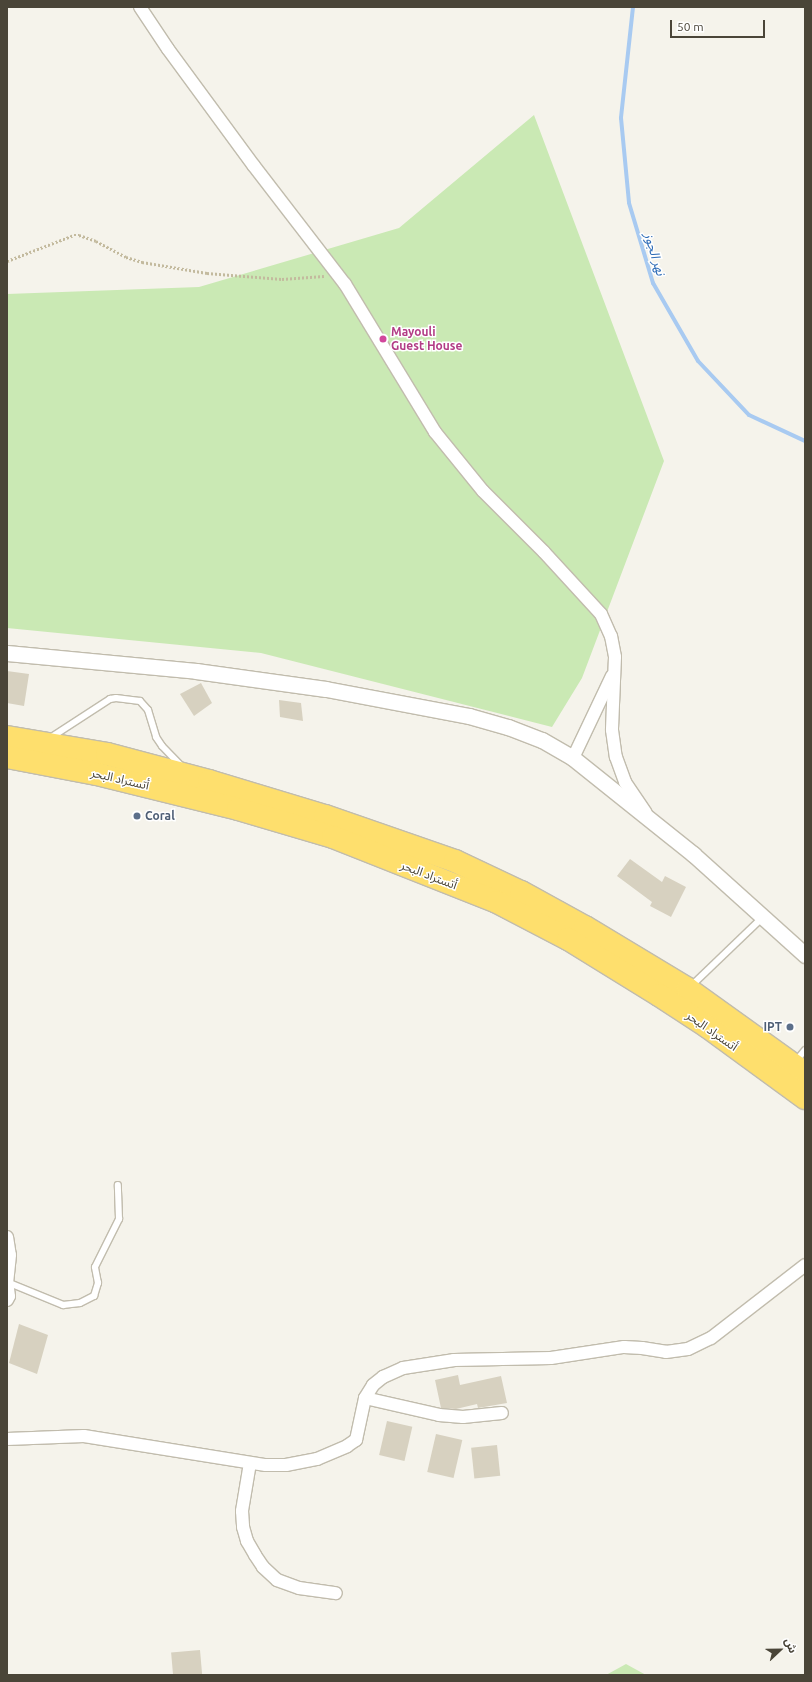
<!DOCTYPE html>
<html>
<head>
<meta charset="utf-8">
<style>
	body { margin:0 }
	#map { position:relative; width:812px; height:1682px; overflow:hidden; background:#f5f3eb; font-family:Ubuntu,"Noto Sans Arabic",sans-serif }
	div>[style] { position:absolute }
	.green>* { inset:0; background:#cae9b4 }
	.stream>* { height:4px; margin:-2px; padding:0 2px; transform-origin:2px; border-radius:2px; background:#a8caf1 }
	.building>* { inset:0; background:#d7d1c0; transform-origin:0 0 }
	.path>* { height:2.5px; margin-top:-1.25px; transform-origin:0; background:repeating-linear-gradient(90deg,#c3ba9e 0 2px,transparent 0 4px) }
	.roads { filter:drop-shadow(1px 0 #c1bcad) drop-shadow(-1px 0 #c1bcad) drop-shadow(0 1px #c1bcad) drop-shadow(0 -1px #c1bcad) }
	.service>* { height:6px; margin:-3px; padding:0 3px; transform-origin:3px; border-radius:3px; background:#fff }
	.minor>* { height:12px; margin:-6px; padding:0 6px; transform-origin:6px; border-radius:6px; background:#fff }
	.tertiary>* { height:15px; margin:-7.5px; padding:0 7.5px; transform-origin:7.5px; border-radius:7.5px; background:#fff }
	.motorway>* { height:22px; margin:-11px; padding:0 11px; transform-origin:11px; border-radius:11px; background:#fedf6d }
	.dots>* { width:11px; height:11px; translate:-50% -50%; box-sizing:border-box; border:2px solid #fff; border-radius:50% }
	span { translate:-50% -50%; white-space:nowrap; text-align:center; line-height:1.15; -webkit-text-stroke:3px #fff; paint-order:stroke }
	.hotel-label { font-size:12px; color:#b23c85; font-weight:700 }
	.left { translate:0 -50%; text-align:left }
	.street-label { font-size:12px; color:#4a4538 }
	.service-label { font-size:12px; color:#4e5e75; font-weight:700 }
	.right { translate:-100% -50%; text-align:right }
	.water-label { font-size:13px; color:#306db7; font-style:italic }
	.frame { position:absolute; inset:0; border:8px solid #4a4538; pointer-events:none }
	.north { position:absolute; left:760px; top:1630px; width:40px; height:40px; -webkit-text-stroke:3px #fff; paint-order:stroke; rotate:68deg; font-size:11px; font-weight:700; line-height:16px; text-align:center; color:#4a4538 }
	.north::after { content:''; display:block; margin:auto; width:14px; height:18px; background:#4a4538; clip-path:polygon(50% 0,100% 100%,50% 72%,0 100%) }
	.scale { position:absolute; left:670px; top:20px; width:95px; height:18px; box-sizing:border-box; border:2px solid #4a4538; border-top:0; padding-left:5px; font-size:12px; line-height:14px; white-space:nowrap; color:#4a4538; -webkit-text-stroke:3px #fff; paint-order:stroke }
</style>
</head>
<body>
<div id="map">
	<div class="green">
		<i style="clip-path:polygon(534px 115px,664px 461px,582px 678px,552px 727px,261px 653px,7px 628px,7px 294px,199px 287px,399px 228px)"></i>
		<i style="clip-path:polygon(626px 1664px,646px 1675px,606px 1675px)"></i>
	</div>
	<div class="stream">
		<i style="left:633px;top:7px;width:112px;rotate:96.2deg"></i>
		<i style="left:621px;top:118px;width:85px;rotate:84.6deg"></i>
		<i style="left:629px;top:203px;width:84px;rotate:73.3deg"></i>
		<i style="left:653px;top:283px;width:90px;rotate:60deg"></i>
		<i style="left:698px;top:361px;width:74px;rotate:46.6deg"></i>
		<i style="left:749px;top:415px;width:62px;rotate:24.9deg"></i>
	</div>
	<div class="building">
		<i style="clip-path:polygon(7px 671px,29px 674px,24px 706px,7px 703px)"></i>
		<i style="clip-path:polygon(201px 683px,212px 703px,194px 716px,180px 694px)"></i>
		<i style="clip-path:polygon(279px 700px,301px 703px,303px 721px,280px 717px)"></i>
		<i style="clip-path:polygon(630px 859px,662px 882px,665px 876px,686px 887px,671px 917px,650px 906px,652px 902px,617px 876px)"></i>
		<i style="clip-path:polygon(19px 1324px,48px 1335px,37px 1374px,9px 1363px)"></i>
		<i style="clip-path:polygon(458px 1375px,460px 1385px,501px 1376px,507px 1403px,478px 1408px,477px 1404px,456px 1409px,441px 1408px,435px 1380px)"></i>
		<i style="left:387px;top:1421px;width:26px;height:35px;rotate:13deg"></i>
		<i style="left:436px;top:1434px;width:27px;height:39px;rotate:13deg"></i>
		<i style="left:497px;top:1445px;width:31px;height:26px;rotate:84deg"></i>
		<i style="left:200px;top:1650px;width:25px;height:29px;rotate:85deg"></i>
	</div>
	<div class="path">
		<i style="left:7px;top:261px;width:72px;rotate:-21.2deg"></i>
		<i style="left:74px;top:235px;width:5px"></i>
		<i style="left:79px;top:235px;width:18px;rotate:19deg"></i>
		<i style="left:96px;top:241px;width:34px;rotate:28deg"></i>
		<i style="left:126px;top:257px;width:17px;rotate:17deg"></i>
		<i style="left:142px;top:262px;width:66px;rotate:9.6deg"></i>
		<i style="left:207px;top:273px;width:75px;rotate:4.6deg"></i>
		<i style="left:282px;top:279px;width:42px;rotate:-4.1deg"></i>
	</div>
	<div class="roads">
		<div class="service">
			<i style="left:50px;top:738px;width:72px;rotate:-33deg"></i>
			<i style="left:110px;top:699px;width:6px;rotate:-9deg"></i>
			<i style="left:116px;top:698px;width:24px;rotate:7deg"></i>
			<i style="left:140px;top:701px;width:12px;rotate:48deg"></i>
			<i style="left:148px;top:710px;width:28px;rotate:73deg"></i>
			<i style="left:156px;top:737px;width:11px;rotate:56deg"></i>
			<i style="left:162px;top:746px;width:28px;rotate:46deg"></i>
			<i style="left:690px;top:987px;width:101px;rotate:-43.8deg"></i>
			<i style="left:796px;top:1061px;width:14px;rotate:-51deg"></i>
			<i style="left:7px;top:1282px;width:61px;rotate:22.3deg"></i>
			<i style="left:63px;top:1305px;width:17px;rotate:-7deg"></i>
			<i style="left:80px;top:1303px;width:16px;rotate:-27deg"></i>
			<i style="left:94px;top:1296px;width:14px;rotate:-73deg"></i>
			<i style="left:98px;top:1283px;width:16px;rotate:-101deg"></i>
			<i style="left:95px;top:1267px;width:54px;rotate:-63.4deg"></i>
			<i style="left:119px;top:1219px;width:34px;rotate:-92deg"></i>
		</div>
		<div class="minor">
			<i style="left:140px;top:7px;width:50px;rotate:56.3deg"></i>
			<i style="left:168px;top:49px;width:145px;rotate:53.7deg"></i>
			<i style="left:254px;top:166px;width:149px;rotate:52.4deg"></i>
			<i style="left:345px;top:284px;width:173px;rotate:58.7deg"></i>
			<i style="left:435px;top:432px;width:76px;rotate:50.9deg"></i>
			<i style="left:483px;top:491px;width:86px;rotate:45deg"></i>
			<i style="left:544px;top:552px;width:84px;rotate:47.4deg"></i>
			<i style="left:601px;top:614px;width:24px;rotate:66deg"></i>
			<i style="left:611px;top:636px;width:21px;rotate:79deg"></i>
			<i style="left:615px;top:657px;width:73px;rotate:92.4deg"></i>
			<i style="left:612px;top:730px;width:27px;rotate:82deg"></i>
			<i style="left:616px;top:757px;width:27px;rotate:70deg"></i>
			<i style="left:625px;top:782px;width:37px;rotate:56deg"></i>
			<i style="left:573px;top:758px;width:91px;rotate:-64.6deg"></i>
			<i style="left:7px;top:1237px;width:18px;rotate:81deg"></i>
			<i style="left:10px;top:1255px;width:27px;rotate:96deg"></i>
			<i style="left:7px;top:1300px;width:4px;rotate:-63deg"></i>
			<i style="left:9px;top:1296px;width:14px;rotate:-98deg"></i>
			<i style="left:365px;top:1398px;width:76px;rotate:12.9deg"></i>
			<i style="left:439px;top:1415px;width:24px;rotate:5deg"></i>
			<i style="left:463px;top:1417px;width:39px;rotate:-6deg"></i>
			<i style="left:7px;top:1439px;width:77px;rotate:-2.2deg"></i>
			<i style="left:84px;top:1436px;width:184px;rotate:9.1deg"></i>
			<i style="left:266px;top:1465px;width:20px"></i>
			<i style="left:286px;top:1465px;width:32px;rotate:-11deg"></i>
			<i style="left:317px;top:1459px;width:33px;rotate:-23deg"></i>
			<i style="left:347px;top:1446px;width:11px;rotate:-34deg"></i>
			<i style="left:356px;top:1440px;width:43px;rotate:-77.9deg"></i>
			<i style="left:365px;top:1398px;width:15px;rotate:-58deg"></i>
			<i style="left:373px;top:1385px;width:13px;rotate:-39deg"></i>
			<i style="left:383px;top:1377px;width:22px;rotate:-24deg"></i>
			<i style="left:403px;top:1368px;width:52px;rotate:-8.9deg"></i>
			<i style="left:454px;top:1360px;width:97px;rotate:-1.2deg"></i>
			<i style="left:551px;top:1358px;width:74px;rotate:-8.6deg"></i>
			<i style="left:624px;top:1347px;width:18px;rotate:3deg"></i>
			<i style="left:642px;top:1348px;width:24px;rotate:9deg"></i>
			<i style="left:666px;top:1352px;width:22px;rotate:-8deg"></i>
			<i style="left:688px;top:1349px;width:25px;rotate:-26deg"></i>
			<i style="left:711px;top:1338px;width:119px;rotate:-37.8deg"></i>
			<i style="left:250px;top:1463px;width:49px;rotate:99.5deg"></i>
			<i style="left:242px;top:1511px;width:16px;rotate:86deg"></i>
			<i style="left:243px;top:1527px;width:15px;rotate:74deg"></i>
			<i style="left:247px;top:1541px;width:16px;rotate:60deg"></i>
			<i style="left:255px;top:1555px;width:14px;rotate:56deg"></i>
			<i style="left:263px;top:1567px;width:19px;rotate:43deg"></i>
			<i style="left:277px;top:1580px;width:23px;rotate:20deg"></i>
			<i style="left:299px;top:1588px;width:37px;rotate:8deg"></i>
		</div>
		<div class="tertiary">
			<i style="left:7px;top:653px;width:190px;rotate:5.4deg"></i>
			<i style="left:196px;top:671px;width:131px;rotate:7.9deg"></i>
			<i style="left:326px;top:689px;width:146px;rotate:10.7deg"></i>
			<i style="left:469px;top:716px;width:41px;rotate:15.8deg"></i>
			<i style="left:508px;top:727px;width:36px;rotate:21deg"></i>
			<i style="left:542px;top:740px;width:36px;rotate:30deg"></i>
			<i style="left:573px;top:758px;width:154px;rotate:38.7deg"></i>
			<i style="left:693px;top:854px;width:151px;rotate:42deg"></i>
		</div>
		<div class="motorway">
			<i style="left:7px;top:737px;width:101px;rotate:9.6deg"></i>
			<i style="left:107px;top:754px;width:106px;rotate:14.8deg"></i>
			<i style="left:209px;top:781px;width:121px;rotate:16.8deg"></i>
			<i style="left:325px;top:816px;width:138px;rotate:19.1deg"></i>
			<i style="left:455px;top:861px;width:73px;rotate:25.2deg"></i>
			<i style="left:521px;top:892px;width:73px;rotate:28.7deg"></i>
			<i style="left:585px;top:927px;width:120px;rotate:31deg"></i>
			<i style="left:688px;top:989px;width:144px;rotate:35.7deg"></i>
			<i style="left:7px;top:757px;width:92px;rotate:10.7deg"></i>
			<i style="left:97px;top:774px;width:145px;rotate:13.9deg"></i>
			<i style="left:238px;top:809px;width:99px;rotate:16.4deg"></i>
			<i style="left:333px;top:837px;width:176px;rotate:21.6deg"></i>
			<i style="left:497px;top:902px;width:80px;rotate:27.5deg"></i>
			<i style="left:568px;top:939px;width:107px;rotate:31.6deg"></i>
			<i style="left:659px;top:995px;width:59px;rotate:33.1deg"></i>
			<i style="left:708px;top:1027px;width:120px;rotate:36.2deg"></i>
		</div>
	</div>
	<div class="dots">
		<i style="left:383px;top:339px;background:#d1479c"></i>
		<i style="left:137px;top:816px;background:#5c6f8a"></i>
		<i style="left:790px;top:1027px;background:#5c6f8a"></i>
	</div>
	<div class="hotel-label">
		<span class="left" style="left:391px;top:339px">Mayouli<br>Guest House</span>
	</div>
	<div class="street-label">
		<span style="left:120px;top:779px;rotate:13deg">أتستراد البحر</span>
		<span style="left:429px;top:875px;rotate:21deg">أتستراد البحر</span>
		<span style="left:712px;top:1031px;rotate:35deg">أتستراد البحر</span>
	</div>
	<div class="service-label">
		<span class="left" style="left:145px;top:816px">Coral</span>
		<span class="right" style="left:782px;top:1027px">IPT</span>
	</div>
	<div class="water-label">
		<span style="left:655px;top:254px;rotate:73deg">نهر الجوز</span>
	</div>
	<div class="frame"></div>
	<div class="north">ش</div>
	<div class="scale">50 m</div>
</div>
</body>
</html>
